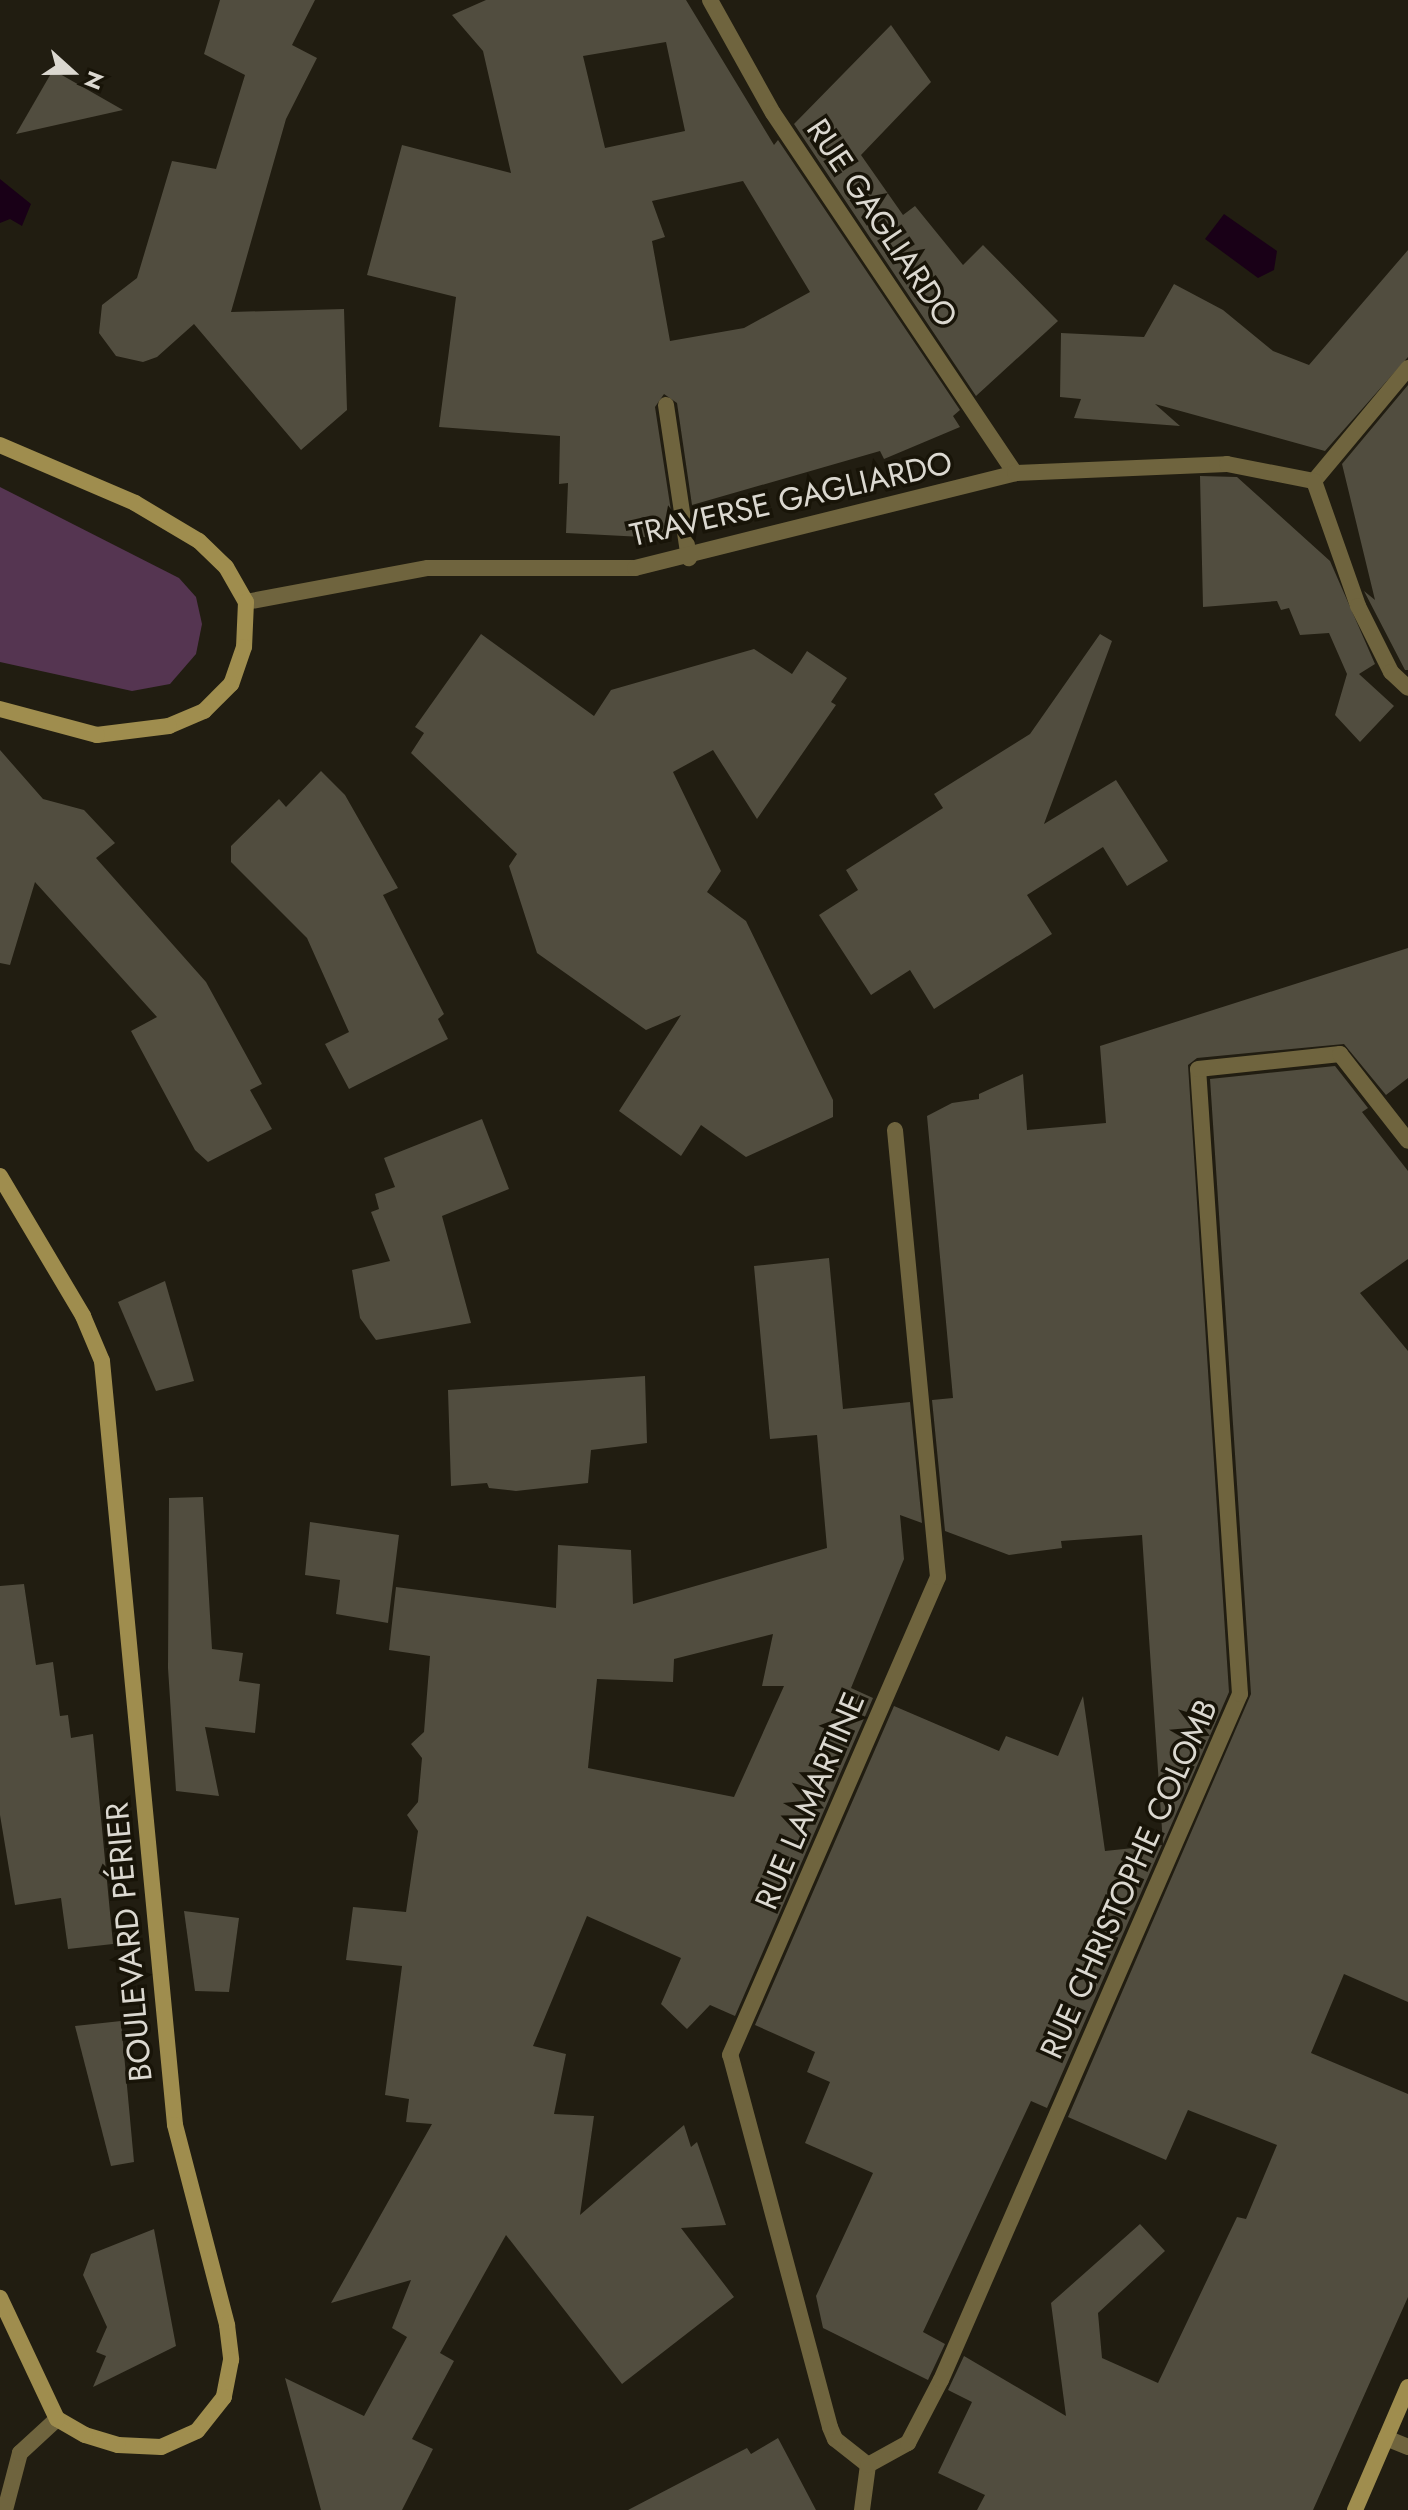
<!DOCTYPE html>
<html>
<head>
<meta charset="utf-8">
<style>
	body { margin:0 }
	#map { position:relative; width:1408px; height:2510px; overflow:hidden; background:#211d11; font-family:Jost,sans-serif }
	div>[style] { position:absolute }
	.green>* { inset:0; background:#553551 }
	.water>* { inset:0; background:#190017 }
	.building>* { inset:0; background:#514d3f }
	.street>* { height:16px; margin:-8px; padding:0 8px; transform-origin:8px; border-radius:8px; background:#6f643e }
	.secondary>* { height:16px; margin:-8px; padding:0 8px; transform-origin:8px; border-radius:8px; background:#9f8d4e }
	span { translate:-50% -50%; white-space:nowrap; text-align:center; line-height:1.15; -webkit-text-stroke:7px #181408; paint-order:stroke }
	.street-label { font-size:32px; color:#dbd8d0 }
	.north { position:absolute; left:32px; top:32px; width:80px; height:80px; -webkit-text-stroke:6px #181408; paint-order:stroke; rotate:111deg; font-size:22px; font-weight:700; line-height:32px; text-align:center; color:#dbd8d0 }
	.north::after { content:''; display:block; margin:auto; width:28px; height:36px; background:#dbd8d0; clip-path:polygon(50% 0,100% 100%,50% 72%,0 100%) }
</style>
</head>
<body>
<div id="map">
	<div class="green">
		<i style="clip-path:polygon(0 487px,179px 578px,196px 597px,202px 624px,196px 654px,170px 684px,132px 691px,0 662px)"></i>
	</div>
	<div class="water">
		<i style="clip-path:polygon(0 179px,31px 204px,22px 226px,10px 219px,0 223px)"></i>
		<i style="clip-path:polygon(1224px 214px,1277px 251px,1274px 270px,1258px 278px,1205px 239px)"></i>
	</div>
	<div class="building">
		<i style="clip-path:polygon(220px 0,315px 0,292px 45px,317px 58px,286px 119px,231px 312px,344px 309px,347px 410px,301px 450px,194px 324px,157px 357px,143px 362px,116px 356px,99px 333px,102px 305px,137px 278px,172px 161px,216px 169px,245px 75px,204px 54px)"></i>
		<i style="clip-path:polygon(evenodd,486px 0,686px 0,774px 145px,778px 140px,960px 410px,953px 416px,960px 427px,884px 459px,880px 451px,692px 505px,677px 403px,664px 394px,655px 407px,673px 524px,662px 538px,566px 533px,568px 483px,559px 484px,560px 436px,439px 427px,456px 297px,367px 275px,402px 145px,511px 173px,483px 51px,452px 15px,486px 0,666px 42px,685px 131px,605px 148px,583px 56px,666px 42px,486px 0,743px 181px,810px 292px,744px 328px,670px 341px,652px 241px,665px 237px,652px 201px,743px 181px)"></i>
		<i style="clip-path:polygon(891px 25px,931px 82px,861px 155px,903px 215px,915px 206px,963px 265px,983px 245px,1058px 321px,976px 396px,794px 124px)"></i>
		<i style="clip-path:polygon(53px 70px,123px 110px,16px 134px)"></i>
		<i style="clip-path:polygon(1408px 250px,1408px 357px,1325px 451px,1155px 404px,1180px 426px,1074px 418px,1081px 399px,1060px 397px,1061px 333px,1144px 337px,1174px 284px,1223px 310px,1273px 351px,1309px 365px)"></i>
		<i style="clip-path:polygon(1408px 385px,1408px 670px,1405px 670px,1364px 591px,1375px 600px,1342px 464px)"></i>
		<i style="clip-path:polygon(1200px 476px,1237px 477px,1330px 561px,1375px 664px,1359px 674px,1394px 706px,1360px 742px,1335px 715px,1347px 674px,1329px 633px,1300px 635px,1289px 608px,1281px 610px,1277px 601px,1203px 607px)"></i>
		<i style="clip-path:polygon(481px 634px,594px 716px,611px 690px,754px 649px,792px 674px,807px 651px,847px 678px,831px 702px,836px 705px,757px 819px,713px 750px,673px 772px,721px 871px,707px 892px,746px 921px,833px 1100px,833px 1117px,746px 1157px,701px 1125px,681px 1156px,619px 1111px,681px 1015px,646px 1030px,537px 953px,509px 866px,517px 854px,411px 753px,424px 733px,415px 727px)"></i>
		<i style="clip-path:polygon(1100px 634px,1112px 641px,1044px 824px,1116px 780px,1168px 861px,1127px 886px,1103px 847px,1027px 895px,1052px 934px,934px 1009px,910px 970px,871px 995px,819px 915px,858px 890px,846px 870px,943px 808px,934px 794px,1030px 734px)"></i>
		<i style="clip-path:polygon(0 750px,43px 799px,84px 810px,115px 843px,96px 858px,206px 982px,262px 1084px,250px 1090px,272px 1129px,208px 1162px,195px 1150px,131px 1031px,157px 1017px,35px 882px,10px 965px,0 963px)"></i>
		<i style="clip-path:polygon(321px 771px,345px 795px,398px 888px,383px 895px,444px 1014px,438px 1019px,448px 1039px,349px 1089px,325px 1044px,349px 1032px,307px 938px,231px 862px,231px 846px,279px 799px,286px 807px)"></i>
		<i style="clip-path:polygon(1408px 948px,1408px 1078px,1386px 1095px,1344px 1044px,1197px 1058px,1188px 1065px,1229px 1692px,1163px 1844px,1142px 1535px,1061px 1541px,1062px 1548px,1009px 1555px,945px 1531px,932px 1400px,953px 1398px,927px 1116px,952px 1103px,979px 1099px,979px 1094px,1023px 1074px,1027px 1130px,1106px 1123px,1100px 1046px)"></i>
		<i style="clip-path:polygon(1335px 1066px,1368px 1108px,1362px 1112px,1408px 1171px,1408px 1259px,1360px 1293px,1408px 1351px,1408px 2002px,1344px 1974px,1311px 2053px,1408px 2094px,1408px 2297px,1313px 2510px,977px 2510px,985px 2495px,938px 2473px,972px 2402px,948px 2390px,964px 2356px,1066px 2416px,1051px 2303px,1140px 2224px,1165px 2251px,1098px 2313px,1102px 2358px,1158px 2383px,1237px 2217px,1246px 2219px,1277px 2145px,1188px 2110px,1166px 2160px,1068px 2117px,1251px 1694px,1210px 1079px)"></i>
		<i style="clip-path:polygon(482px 1119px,509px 1189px,442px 1216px,471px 1323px,376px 1340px,360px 1318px,352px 1270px,390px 1261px,371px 1212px,379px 1209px,375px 1194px,395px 1187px,384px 1158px)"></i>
		<i style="clip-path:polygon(evenodd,829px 1258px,843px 1409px,910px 1402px,922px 1523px,900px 1515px,904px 1559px,851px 1688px,873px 1698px,735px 2016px,710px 2005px,687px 2029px,661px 2004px,681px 1958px,587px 1916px,533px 2046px,566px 2054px,554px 2114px,594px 2116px,580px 2215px,684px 2125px,691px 2147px,697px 2142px,726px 2225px,681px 2228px,734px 2297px,622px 2384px,506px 2235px,440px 2353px,454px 2361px,412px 2439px,433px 2449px,402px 2510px,321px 2510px,285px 2378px,364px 2416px,407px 2337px,392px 2328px,411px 2280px,331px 2303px,432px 2124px,406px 2122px,409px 2099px,385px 2095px,402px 1966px,346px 1960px,353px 1907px,406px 1912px,418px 1831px,407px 1815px,418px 1802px,422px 1758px,411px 1744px,424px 1732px,430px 1656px,389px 1650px,396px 1587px,556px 1608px,558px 1545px,631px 1550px,633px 1604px,827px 1548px,817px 1435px,770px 1439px,754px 1266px,829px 1258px,773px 1634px,762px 1686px,784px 1686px,734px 1797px,588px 1768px,597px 1679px,673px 1682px,674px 1659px,773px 1634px)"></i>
		<i style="clip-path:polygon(165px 1281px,194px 1381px,156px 1391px,118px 1302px)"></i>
		<i style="clip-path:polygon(645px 1376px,647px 1443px,591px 1450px,588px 1483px,516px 1491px,489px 1488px,487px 1483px,451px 1486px,448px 1390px)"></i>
		<i style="clip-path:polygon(203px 1497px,212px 1649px,243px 1653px,239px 1681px,260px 1684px,255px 1733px,205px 1727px,219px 1796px,176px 1791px,168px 1668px,169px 1498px)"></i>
		<i style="clip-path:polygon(310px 1522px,399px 1535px,388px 1623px,336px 1614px,340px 1580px,305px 1575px)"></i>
		<i style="clip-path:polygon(24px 1584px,36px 1665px,53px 1662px,60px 1716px,68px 1715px,71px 1738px,93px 1734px,113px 1944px,68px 1949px,61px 1898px,15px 1905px,0 1815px,0 1586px)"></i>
		<i style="clip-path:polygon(1083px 1696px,1105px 1851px,1162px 1845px,1047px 2108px,1031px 2101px,923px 2332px,945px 2344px,928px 2380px,823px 2328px,816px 2296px,873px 2173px,805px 2143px,830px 2082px,807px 2072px,815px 2052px,755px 2025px,894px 1706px,999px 1751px,1006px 1736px,1058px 1756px)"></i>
		<i style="clip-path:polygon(184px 1911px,239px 1918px,229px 1992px,195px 1991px)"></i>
		<i style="clip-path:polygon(121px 2021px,134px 2162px,111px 2166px,75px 2026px)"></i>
		<i style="clip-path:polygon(154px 2229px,176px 2346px,93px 2387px,106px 2356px,96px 2352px,107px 2327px,83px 2275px,91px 2254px)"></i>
		<i style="clip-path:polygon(778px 2438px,816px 2510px,628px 2510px,747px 2448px,751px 2454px)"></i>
	</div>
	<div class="street">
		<i style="left:710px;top:0;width:129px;rotate:60.9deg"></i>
		<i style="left:773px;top:113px;width:434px;rotate:56.1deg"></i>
		<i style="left:666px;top:405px;width:155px;rotate:81.5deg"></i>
		<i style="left:1314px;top:481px;width:147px;rotate:-50.2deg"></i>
		<i style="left:246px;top:602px;width:185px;rotate:-10.6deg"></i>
		<i style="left:428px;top:568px;width:207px"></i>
		<i style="left:635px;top:568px;width:392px;rotate:-14deg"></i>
		<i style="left:1015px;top:473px;width:212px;rotate:-2.4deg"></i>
		<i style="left:1227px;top:464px;width:89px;rotate:11.1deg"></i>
		<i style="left:1314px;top:481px;width:133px;rotate:70.6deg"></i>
		<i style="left:1358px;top:606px;width:74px;rotate:63.4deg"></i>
		<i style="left:1391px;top:672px;width:23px;rotate:43deg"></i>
		<i style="left:1386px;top:2438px;width:24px;rotate:22deg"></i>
		<i style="left:868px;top:2465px;width:42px;rotate:-141.8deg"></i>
		<i style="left:835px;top:2439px;width:13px;rotate:-113deg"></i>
		<i style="left:830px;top:2427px;width:385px;rotate:-105deg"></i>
		<i style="left:730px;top:2055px;width:521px;rotate:-66.48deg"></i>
		<i style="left:938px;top:1577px;width:449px;rotate:-95.5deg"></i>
		<i style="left:5px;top:2510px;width:59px;rotate:-75.3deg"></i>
		<i style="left:20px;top:2453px;width:50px;rotate:-42.6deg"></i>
		<i style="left:862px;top:2510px;width:45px;rotate:-82.4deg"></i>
		<i style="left:868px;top:2465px;width:46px;rotate:-28.8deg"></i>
		<i style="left:908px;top:2443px;width:71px;rotate:-62.4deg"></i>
		<i style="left:941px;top:2380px;width:748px;rotate:-66.45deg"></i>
		<i style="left:1240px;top:1694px;width:626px;rotate:-93.84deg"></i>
		<i style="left:1198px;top:1069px;width:143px;rotate:-6deg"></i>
		<i style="left:1340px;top:1054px;width:110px;rotate:52deg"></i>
	</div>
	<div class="secondary">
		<i style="left:0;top:445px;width:147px;rotate:23.2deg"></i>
		<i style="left:135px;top:503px;width:74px;rotate:30.7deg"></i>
		<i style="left:199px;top:541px;width:37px;rotate:44deg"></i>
		<i style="left:226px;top:567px;width:40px;rotate:60.3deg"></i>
		<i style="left:246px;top:602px;width:45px;rotate:92.5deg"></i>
		<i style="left:244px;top:647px;width:39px;rotate:109deg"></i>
		<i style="left:231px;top:684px;width:38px;rotate:135deg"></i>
		<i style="left:204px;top:711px;width:38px;rotate:157deg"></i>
		<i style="left:169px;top:726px;width:73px;rotate:172.9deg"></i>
		<i style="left:97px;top:735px;width:100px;rotate:-165deg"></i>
		<i style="left:0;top:1176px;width:163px;rotate:59.3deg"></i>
		<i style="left:83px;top:1316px;width:49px;rotate:67.1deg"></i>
		<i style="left:102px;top:1361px;width:767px;rotate:84.54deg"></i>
		<i style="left:175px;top:2125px;width:207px;rotate:75.4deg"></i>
		<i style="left:227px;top:2325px;width:35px;rotate:83deg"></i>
		<i style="left:231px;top:2360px;width:38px;rotate:101deg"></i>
		<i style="left:224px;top:2397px;width:43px;rotate:128.5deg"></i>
		<i style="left:197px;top:2431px;width:39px;rotate:156deg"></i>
		<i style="left:161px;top:2447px;width:43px;rotate:-177.3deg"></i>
		<i style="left:118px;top:2445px;width:34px;rotate:-163deg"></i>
		<i style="left:85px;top:2435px;width:32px;rotate:-150deg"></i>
		<i style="left:57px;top:2419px;width:134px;rotate:-115.2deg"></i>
		<i style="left:1355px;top:2510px;width:134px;rotate:-66.7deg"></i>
	</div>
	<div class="street-label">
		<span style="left:882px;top:223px;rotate:56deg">RUE GAGLIARDO</span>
		<span style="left:791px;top:499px;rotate:-13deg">TRAVERSE GAGLIARDO</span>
		<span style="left:810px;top:1801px;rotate:-67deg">RUE LAMARTINE</span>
		<span style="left:1129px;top:1879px;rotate:-66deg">RUE CHRISTOPHE COLOMB</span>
		<span style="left:129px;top:1942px;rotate:-95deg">BOULEVARD PÉRIER</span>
	</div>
	<div class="north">N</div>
</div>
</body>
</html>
